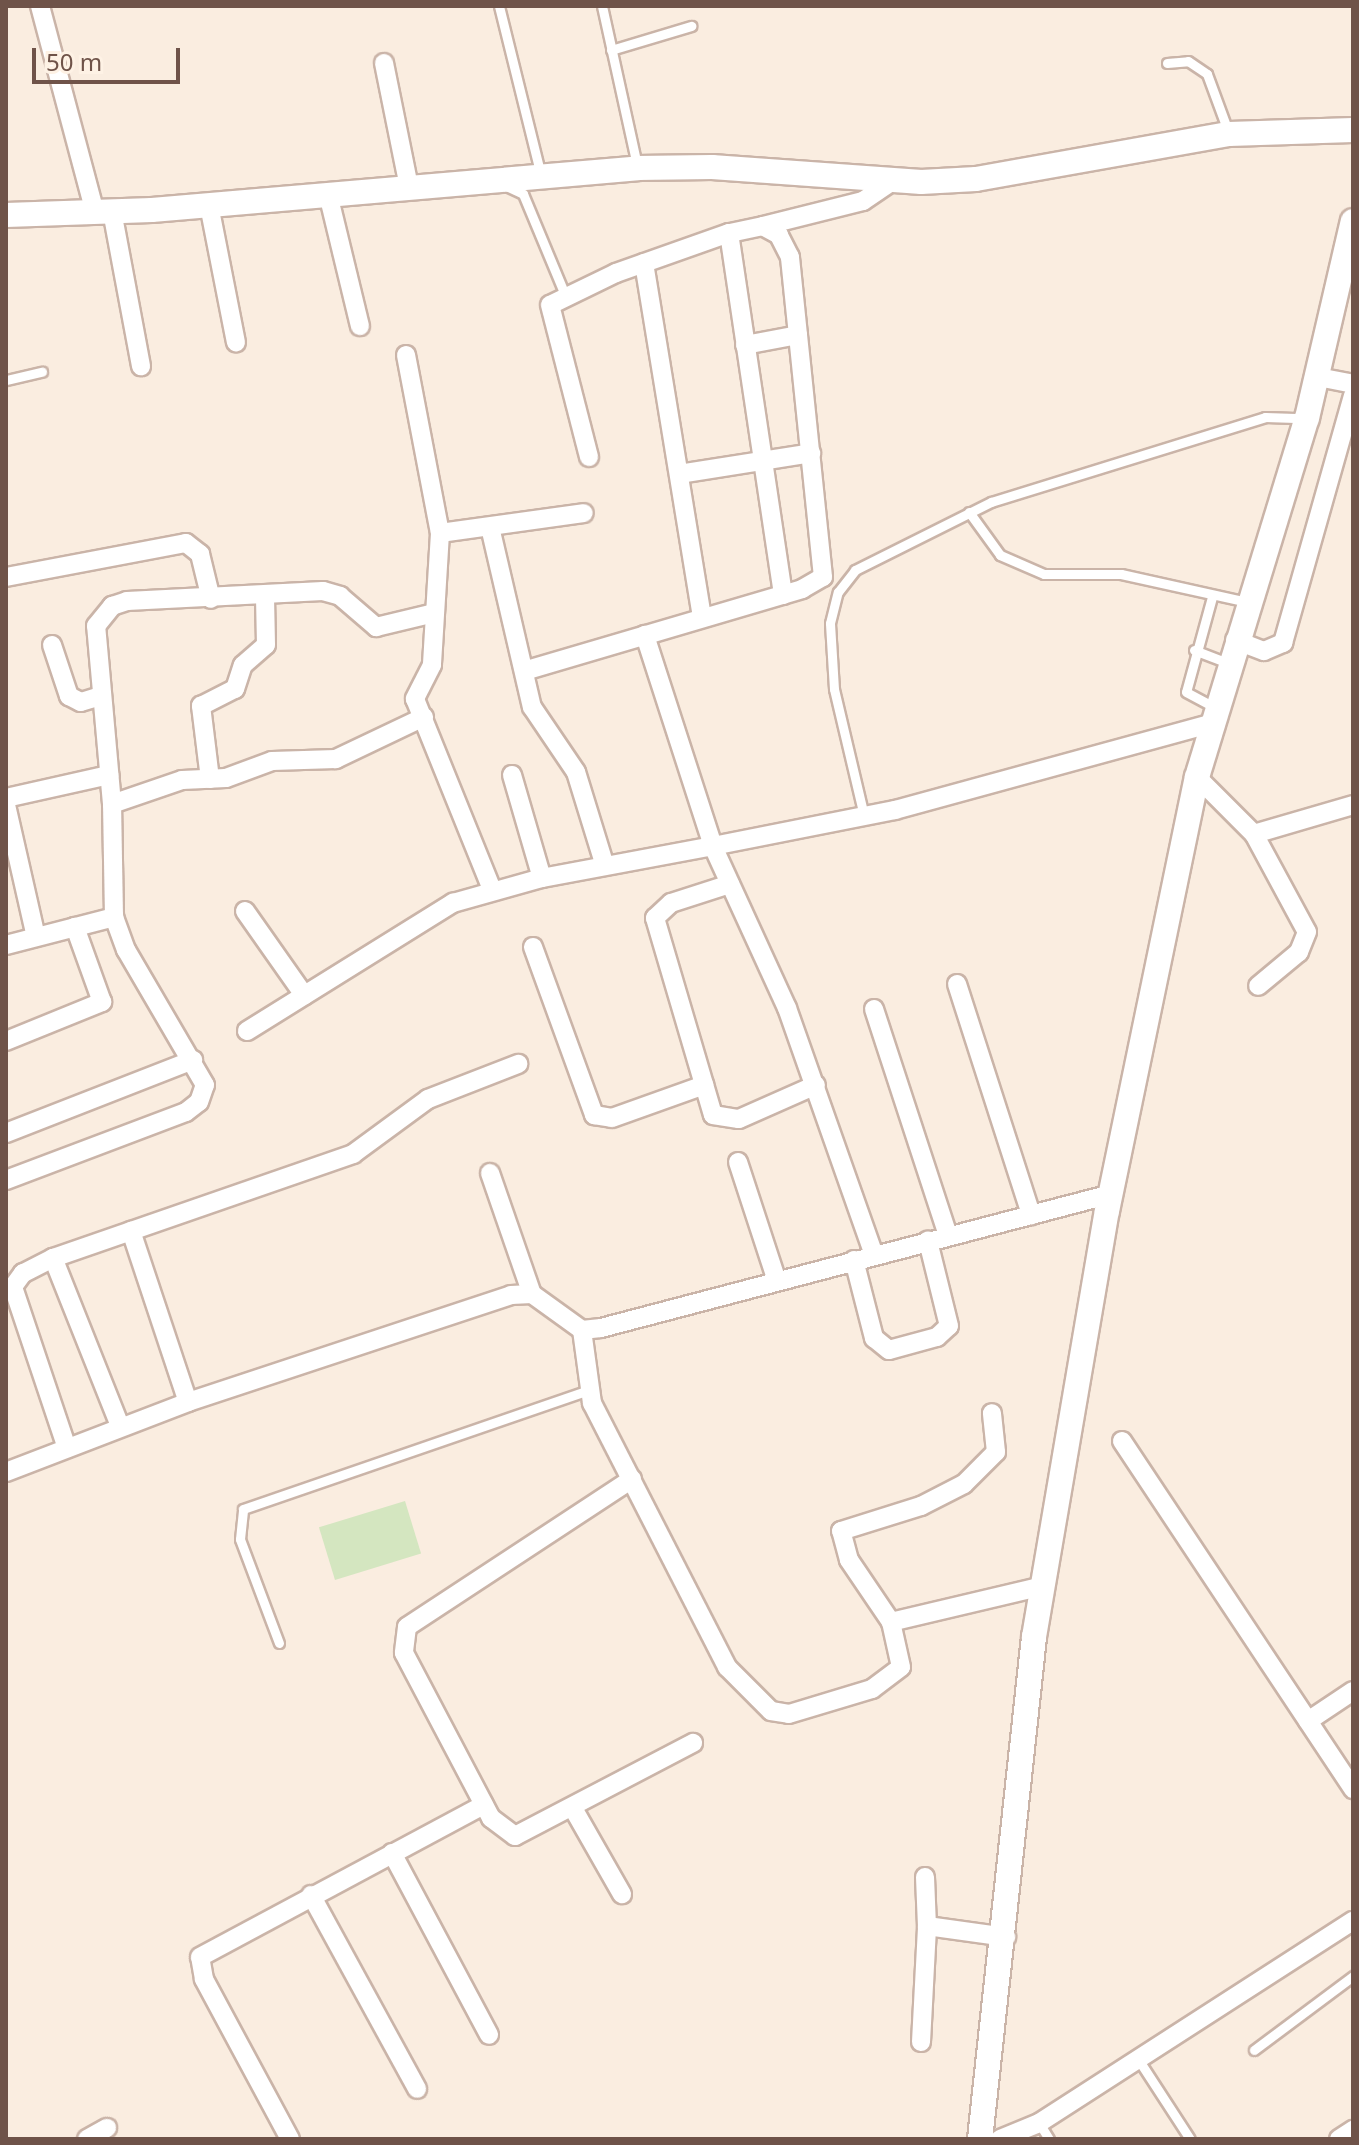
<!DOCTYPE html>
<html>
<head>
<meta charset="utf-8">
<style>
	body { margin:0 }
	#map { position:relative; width:1359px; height:2145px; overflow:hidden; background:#faede0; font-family:"Noto Sans",sans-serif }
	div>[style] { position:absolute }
	.green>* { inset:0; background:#d4e6c0; transform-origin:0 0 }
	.roads { filter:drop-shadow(2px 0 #cab4a8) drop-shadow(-2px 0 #cab4a8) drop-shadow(0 2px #cab4a8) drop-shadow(0 -2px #cab4a8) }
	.lane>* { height:9px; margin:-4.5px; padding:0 4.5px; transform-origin:4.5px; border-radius:4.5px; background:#fff }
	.street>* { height:18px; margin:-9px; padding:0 9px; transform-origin:9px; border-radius:9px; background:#fff }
	.secondary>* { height:24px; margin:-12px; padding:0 12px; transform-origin:12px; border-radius:12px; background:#fff }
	span { translate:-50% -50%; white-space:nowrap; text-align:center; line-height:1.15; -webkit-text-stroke:6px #fef2e5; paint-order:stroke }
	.frame { position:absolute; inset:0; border:8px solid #6f5349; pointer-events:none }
	.scale { position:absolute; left:32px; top:48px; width:148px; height:36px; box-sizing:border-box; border:4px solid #6f5349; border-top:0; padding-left:10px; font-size:24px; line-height:28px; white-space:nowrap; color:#6f5349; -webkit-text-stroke:6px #fef2e5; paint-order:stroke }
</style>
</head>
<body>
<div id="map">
	<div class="green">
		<i style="left:405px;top:1501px;width:55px;height:90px;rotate:73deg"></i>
	</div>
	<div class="roads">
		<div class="lane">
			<i style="left:499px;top:6px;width:175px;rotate:76.1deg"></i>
			<i style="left:602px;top:6px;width:163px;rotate:77.6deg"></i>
			<i style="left:611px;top:50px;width:84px;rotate:-16.7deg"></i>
			<i style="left:1167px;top:63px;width:21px;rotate:-5deg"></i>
			<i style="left:1188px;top:61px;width:23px;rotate:34deg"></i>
			<i style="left:1207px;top:74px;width:61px;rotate:69.8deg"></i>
			<i style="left:506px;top:186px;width:19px;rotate:25deg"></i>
			<i style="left:523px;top:194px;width:109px;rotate:67.4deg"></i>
			<i style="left:6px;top:380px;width:37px;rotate:-13deg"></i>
			<i style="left:969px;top:512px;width:53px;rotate:54.2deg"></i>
			<i style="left:1000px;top:555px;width:48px;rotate:23.4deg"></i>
			<i style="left:1044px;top:574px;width:77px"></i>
			<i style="left:1121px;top:574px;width:129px;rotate:12.5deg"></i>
			<i style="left:1212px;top:597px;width:98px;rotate:105.3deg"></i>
			<i style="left:1186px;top:692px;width:34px;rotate:28deg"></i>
			<i style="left:1194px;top:650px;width:36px;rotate:21deg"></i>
			<i style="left:864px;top:816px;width:130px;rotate:-103.3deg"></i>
			<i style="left:834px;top:689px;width:66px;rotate:-93.5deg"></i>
			<i style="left:830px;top:623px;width:32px;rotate:-76deg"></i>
			<i style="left:838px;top:592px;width:28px;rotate:-52deg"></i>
			<i style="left:855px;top:570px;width:152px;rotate:-26.6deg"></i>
			<i style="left:991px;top:502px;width:287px;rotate:-17.2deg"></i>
			<i style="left:1265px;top:417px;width:38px;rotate:2deg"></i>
			<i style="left:279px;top:1643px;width:111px;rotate:-110.6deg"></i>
			<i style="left:240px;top:1539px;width:30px;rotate:-84deg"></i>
			<i style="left:243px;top:1509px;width:365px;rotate:-19deg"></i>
			<i style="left:1254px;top:2050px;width:124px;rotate:-36.8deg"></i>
			<i style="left:1138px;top:2059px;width:95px;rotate:57deg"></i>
			<i style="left:1039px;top:2123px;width:19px;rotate:58deg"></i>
		</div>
		<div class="street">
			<i style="left:40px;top:6px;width:213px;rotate:75.1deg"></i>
			<i style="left:384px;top:63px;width:126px;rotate:78.6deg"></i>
			<i style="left:328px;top:194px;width:136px;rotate:76.4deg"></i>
			<i style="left:209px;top:205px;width:140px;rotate:78.9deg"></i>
			<i style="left:112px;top:211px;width:158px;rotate:79.4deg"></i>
			<i style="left:763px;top:226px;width:103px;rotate:-14deg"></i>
			<i style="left:863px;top:201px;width:36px;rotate:-34deg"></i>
			<i style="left:729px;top:233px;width:366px;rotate:81.5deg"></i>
			<i style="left:644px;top:263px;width:359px;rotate:80.7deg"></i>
			<i style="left:745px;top:345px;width:54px;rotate:-10.7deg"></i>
			<i style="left:406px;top:355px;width:181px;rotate:79.2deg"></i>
			<i style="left:440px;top:533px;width:132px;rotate:93.5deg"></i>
			<i style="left:432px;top:665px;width:38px;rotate:117deg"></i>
			<i style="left:415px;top:699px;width:206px;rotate:68deg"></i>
			<i style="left:1318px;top:377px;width:36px;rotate:11deg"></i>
			<i style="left:679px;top:474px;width:134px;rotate:-9deg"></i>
			<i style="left:490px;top:527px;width:185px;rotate:76.9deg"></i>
			<i style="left:532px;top:707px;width:78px;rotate:55.9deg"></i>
			<i style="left:576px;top:772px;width:98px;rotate:72.9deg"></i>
			<i style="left:440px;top:533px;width:145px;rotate:-7.9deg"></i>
			<i style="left:6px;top:577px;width:183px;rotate:-10.7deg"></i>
			<i style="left:186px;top:543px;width:18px;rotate:38deg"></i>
			<i style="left:200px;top:554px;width:46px;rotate:76.3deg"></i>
			<i style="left:1235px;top:640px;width:31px;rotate:21deg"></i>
			<i style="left:1264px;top:651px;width:21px;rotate:-23deg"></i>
			<i style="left:1283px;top:643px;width:257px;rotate:-74.2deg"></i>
			<i style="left:52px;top:645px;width:54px;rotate:71.6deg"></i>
			<i style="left:69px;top:696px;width:13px;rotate:27deg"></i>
			<i style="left:81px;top:702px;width:21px;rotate:-17deg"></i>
			<i style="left:524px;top:671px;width:290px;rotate:-16.4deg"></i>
			<i style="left:802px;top:589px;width:24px;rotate:-30deg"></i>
			<i style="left:823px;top:577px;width:322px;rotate:-95.9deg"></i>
			<i style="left:790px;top:257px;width:25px;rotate:-117deg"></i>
			<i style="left:779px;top:235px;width:18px;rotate:-151deg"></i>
			<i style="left:763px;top:226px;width:35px;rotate:168deg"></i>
			<i style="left:729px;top:233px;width:120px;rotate:160.5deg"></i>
			<i style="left:616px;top:273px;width:73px;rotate:154.1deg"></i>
			<i style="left:550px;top:305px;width:157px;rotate:75.6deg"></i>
			<i style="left:424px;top:717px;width:98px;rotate:154.5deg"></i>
			<i style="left:336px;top:759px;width:64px;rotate:178.2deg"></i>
			<i style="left:272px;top:761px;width:49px;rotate:159.7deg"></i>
			<i style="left:226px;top:778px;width:44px;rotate:177.4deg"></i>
			<i style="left:182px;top:780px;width:74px;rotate:161.1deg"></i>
			<i style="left:112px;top:804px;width:179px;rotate:-95.1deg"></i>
			<i style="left:96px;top:626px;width:26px;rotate:-51deg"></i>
			<i style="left:112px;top:606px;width:16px;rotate:-18deg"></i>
			<i style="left:127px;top:601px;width:196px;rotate:-2.9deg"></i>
			<i style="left:323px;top:591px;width:18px;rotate:16deg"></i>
			<i style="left:340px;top:596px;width:48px;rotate:40.7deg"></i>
			<i style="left:376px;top:627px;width:60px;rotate:-13.6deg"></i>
			<i style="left:512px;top:775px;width:107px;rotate:73.8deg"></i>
			<i style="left:542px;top:878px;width:174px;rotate:-10.6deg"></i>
			<i style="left:713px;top:846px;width:222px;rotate:-107.9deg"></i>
			<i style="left:1197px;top:777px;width:81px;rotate:45deg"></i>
			<i style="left:1254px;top:834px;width:111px;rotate:61.6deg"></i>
			<i style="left:1307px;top:932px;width:22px;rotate:112deg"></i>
			<i style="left:1299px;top:952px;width:53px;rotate:140.3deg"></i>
			<i style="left:210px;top:779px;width:74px;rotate:-97deg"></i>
			<i style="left:201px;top:706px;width:38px;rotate:-27deg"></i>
			<i style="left:235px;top:689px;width:25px;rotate:-72deg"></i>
			<i style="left:243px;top:665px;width:30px;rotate:-41deg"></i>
			<i style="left:266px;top:645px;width:47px;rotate:-91.2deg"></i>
			<i style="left:6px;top:798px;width:106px;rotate:-12.6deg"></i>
			<i style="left:6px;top:805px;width:135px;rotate:77.2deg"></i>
			<i style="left:1254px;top:834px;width:103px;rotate:-16.3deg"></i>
			<i style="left:730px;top:884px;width:62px;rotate:162.1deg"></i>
			<i style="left:671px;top:903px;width:22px;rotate:137deg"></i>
			<i style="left:655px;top:918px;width:205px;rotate:73.6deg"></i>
			<i style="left:713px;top:1115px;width:26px;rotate:9deg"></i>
			<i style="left:739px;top:1119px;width:84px;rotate:-23.8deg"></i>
			<i style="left:245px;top:911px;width:103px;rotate:54.9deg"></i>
			<i style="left:6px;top:945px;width:112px;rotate:-14.5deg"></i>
			<i style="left:533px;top:947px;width:179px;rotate:70deg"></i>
			<i style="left:594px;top:1115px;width:18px;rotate:9deg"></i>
			<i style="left:612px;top:1118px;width:98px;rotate:-19.7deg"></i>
			<i style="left:957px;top:984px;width:243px;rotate:72.2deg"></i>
			<i style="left:874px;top:1009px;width:239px;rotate:71.9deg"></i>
			<i style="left:247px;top:1031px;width:243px;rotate:-31.9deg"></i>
			<i style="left:453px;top:903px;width:92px;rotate:-15.7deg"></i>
			<i style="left:6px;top:1041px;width:104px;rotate:-22.1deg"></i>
			<i style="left:102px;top:1002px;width:80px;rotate:-109.8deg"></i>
			<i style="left:6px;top:1133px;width:201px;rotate:-21.3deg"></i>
			<i style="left:738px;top:1162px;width:125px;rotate:71.9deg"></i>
			<i style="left:490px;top:1173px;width:128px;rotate:70.9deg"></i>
			<i style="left:6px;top:1180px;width:192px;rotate:-20.7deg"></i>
			<i style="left:186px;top:1112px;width:16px;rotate:-38deg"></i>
			<i style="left:199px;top:1102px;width:18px;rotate:-71deg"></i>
			<i style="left:205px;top:1085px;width:156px;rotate:-120.3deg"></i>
			<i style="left:126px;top:950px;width:35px;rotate:-110deg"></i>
			<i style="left:114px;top:917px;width:113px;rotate:-91deg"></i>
			<i style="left:131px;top:1231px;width:180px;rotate:71.6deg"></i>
			<i style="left:874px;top:1255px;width:262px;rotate:-109.4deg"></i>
			<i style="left:787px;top:1008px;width:178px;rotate:-114.6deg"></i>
			<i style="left:713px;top:846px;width:186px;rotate:-11.2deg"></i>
			<i style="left:895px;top:810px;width:327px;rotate:-15.3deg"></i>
			<i style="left:53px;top:1258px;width:34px;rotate:153deg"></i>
			<i style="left:23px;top:1273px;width:17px;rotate:126deg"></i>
			<i style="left:13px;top:1287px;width:170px;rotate:71.5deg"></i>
			<i style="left:854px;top:1260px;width:81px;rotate:75.6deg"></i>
			<i style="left:874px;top:1338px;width:19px;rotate:39deg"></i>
			<i style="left:889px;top:1350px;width:50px;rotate:-15.2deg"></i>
			<i style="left:937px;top:1337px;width:16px;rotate:-43deg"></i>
			<i style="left:949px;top:1326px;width:88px;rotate:-103.9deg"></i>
			<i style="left:582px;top:1330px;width:74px;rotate:82.2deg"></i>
			<i style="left:592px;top:1403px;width:297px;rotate:62.9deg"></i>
			<i style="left:727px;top:1667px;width:62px;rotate:45deg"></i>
			<i style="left:771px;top:1711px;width:18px;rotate:9deg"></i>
			<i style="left:789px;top:1714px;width:87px;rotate:-16.8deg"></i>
			<i style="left:872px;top:1689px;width:36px;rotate:-37deg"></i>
			<i style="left:901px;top:1667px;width:46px;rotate:-102.5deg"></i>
			<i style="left:891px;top:1622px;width:75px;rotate:-124.1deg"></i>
			<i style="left:849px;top:1560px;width:30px;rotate:-105deg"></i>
			<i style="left:841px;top:1531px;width:84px;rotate:-17.4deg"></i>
			<i style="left:921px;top:1506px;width:48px;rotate:-27.1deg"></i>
			<i style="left:964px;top:1484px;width:45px;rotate:-45deg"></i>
			<i style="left:996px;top:1452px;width:39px;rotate:-96deg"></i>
			<i style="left:120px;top:1426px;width:181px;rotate:-111.7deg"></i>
			<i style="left:53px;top:1258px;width:318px;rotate:-19.1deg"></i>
			<i style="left:353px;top:1154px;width:93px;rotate:-36.3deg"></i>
			<i style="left:428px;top:1099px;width:97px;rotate:-21.3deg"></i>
			<i style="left:1122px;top:1441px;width:418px;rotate:56.4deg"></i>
			<i style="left:6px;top:1472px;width:195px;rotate:-21deg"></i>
			<i style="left:188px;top:1402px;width:340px;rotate:-18.3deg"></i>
			<i style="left:511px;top:1295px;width:21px;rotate:-3deg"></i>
			<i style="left:532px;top:1294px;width:62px;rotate:35.8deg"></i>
			<i style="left:582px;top:1330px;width:19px;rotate:-6deg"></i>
			<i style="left:601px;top:1328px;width:527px;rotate:-14.72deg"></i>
			<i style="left:632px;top:1479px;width:269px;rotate:146.7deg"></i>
			<i style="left:407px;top:1627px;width:26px;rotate:97deg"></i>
			<i style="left:404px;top:1653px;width:187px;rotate:62.2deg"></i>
			<i style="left:491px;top:1818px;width:30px;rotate:37deg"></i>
			<i style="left:515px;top:1836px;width:201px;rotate:-27.6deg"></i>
			<i style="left:891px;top:1622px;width:156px;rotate:-13.3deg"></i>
			<i style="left:1308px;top:1721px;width:54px;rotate:-33.7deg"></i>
			<i style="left:574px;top:1810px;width:97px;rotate:60.3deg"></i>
			<i style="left:392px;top:1853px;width:206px;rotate:61.9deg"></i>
			<i style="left:925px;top:1877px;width:49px;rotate:87.7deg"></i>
			<i style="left:311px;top:1895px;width:221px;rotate:61.3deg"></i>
			<i style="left:921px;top:2042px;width:116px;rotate:-87deg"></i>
			<i style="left:927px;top:1926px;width:80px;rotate:7.9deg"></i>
			<i style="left:87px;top:2139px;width:23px;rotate:-29deg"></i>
			<i style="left:290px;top:2139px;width:182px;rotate:-118.3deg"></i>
			<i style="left:204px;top:1979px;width:22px;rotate:-100deg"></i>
			<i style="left:200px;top:1957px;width:322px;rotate:-28.2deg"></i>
			<i style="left:1000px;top:2139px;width:42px;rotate:-22.3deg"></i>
			<i style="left:1039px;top:2123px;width:373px;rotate:-32.8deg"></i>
			<i style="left:1339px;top:2139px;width:17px;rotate:-33deg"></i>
		</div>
		<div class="secondary">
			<i style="left:6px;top:215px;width:146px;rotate:-2deg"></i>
			<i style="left:152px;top:210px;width:487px;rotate:-4.9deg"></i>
			<i style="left:637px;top:168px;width:75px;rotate:-0.8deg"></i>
			<i style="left:712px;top:167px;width:210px;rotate:4.1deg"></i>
			<i style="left:921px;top:182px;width:55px;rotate:-3.1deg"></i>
			<i style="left:976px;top:179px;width:257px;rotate:-10.1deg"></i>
			<i style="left:1229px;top:134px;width:124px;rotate:-1.8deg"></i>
			<i style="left:980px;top:2139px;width:505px;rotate:-83.86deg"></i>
			<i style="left:1034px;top:1637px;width:432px;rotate:-80.3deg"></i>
			<i style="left:1107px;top:1211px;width:443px;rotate:-78.3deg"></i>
			<i style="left:1197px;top:777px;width:375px;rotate:-73deg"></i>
			<i style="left:1307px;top:418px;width:202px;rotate:-76.9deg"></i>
		</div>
	</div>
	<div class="frame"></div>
	<div class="scale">50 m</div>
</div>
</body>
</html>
